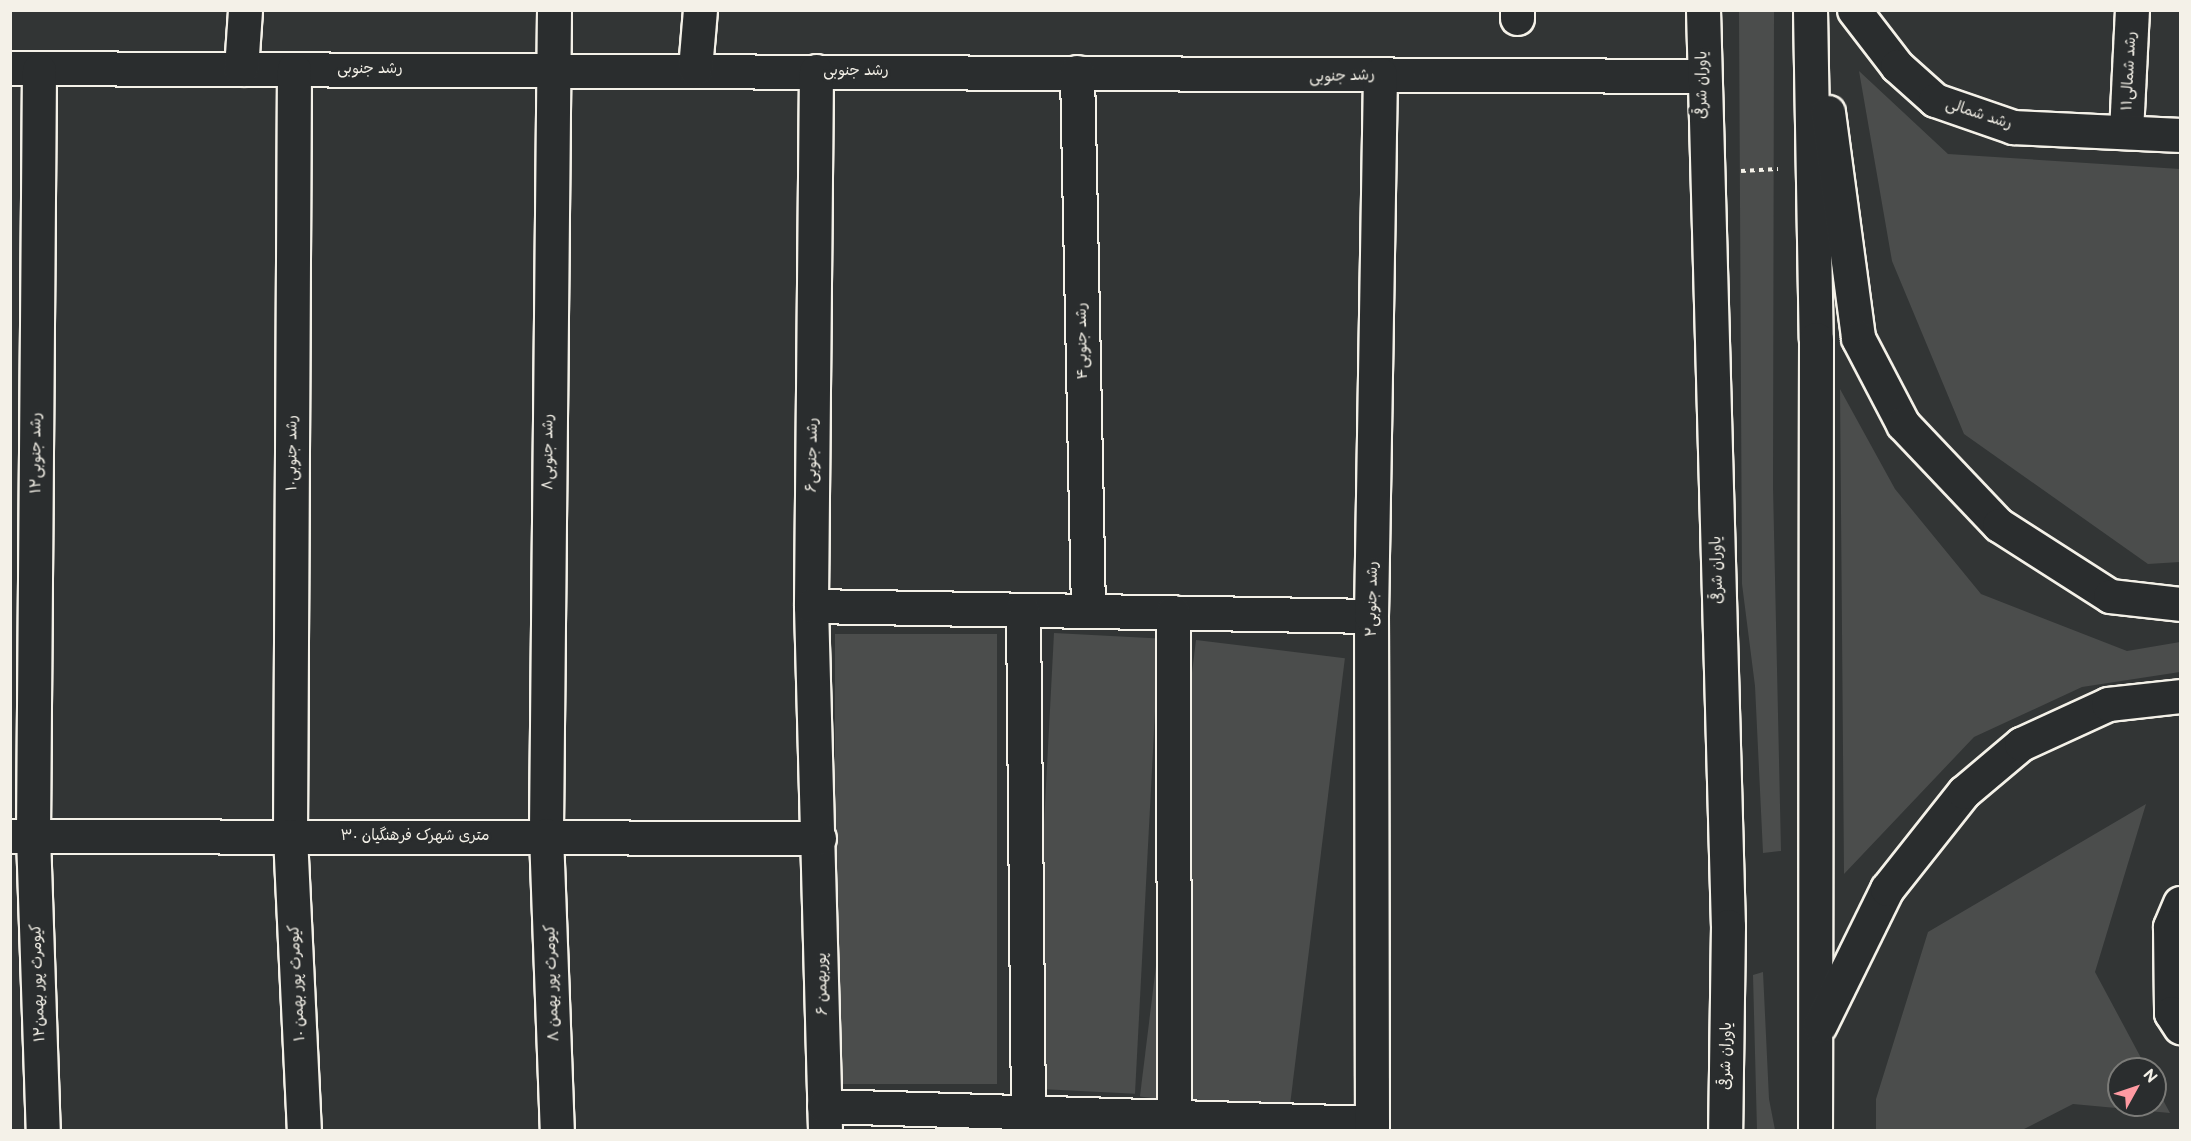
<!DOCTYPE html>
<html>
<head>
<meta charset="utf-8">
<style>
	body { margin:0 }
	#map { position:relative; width:2191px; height:1141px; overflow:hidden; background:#323535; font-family:"Balsamiq Sans","Playpen Sans Arabic",sans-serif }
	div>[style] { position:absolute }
	.green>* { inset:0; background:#4b4d4c; transform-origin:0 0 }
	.path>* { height:4px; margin-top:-2px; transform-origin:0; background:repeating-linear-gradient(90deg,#f4f1e8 0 4.5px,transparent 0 9px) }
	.roads { filter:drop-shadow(2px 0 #f4f1e8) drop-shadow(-2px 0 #f4f1e8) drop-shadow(0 2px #f4f1e8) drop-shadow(0 -2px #f4f1e8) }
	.minor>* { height:33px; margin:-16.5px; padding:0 16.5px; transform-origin:16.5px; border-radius:16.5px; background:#2a2d2e }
	.major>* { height:33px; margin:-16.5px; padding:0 16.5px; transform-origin:16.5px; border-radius:16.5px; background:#2a2d2e }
	.highway>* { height:33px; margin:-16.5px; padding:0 16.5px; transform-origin:16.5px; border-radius:16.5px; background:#2a2d2e }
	span { translate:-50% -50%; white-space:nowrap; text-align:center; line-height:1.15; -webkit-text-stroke:6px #2a2d2e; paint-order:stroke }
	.street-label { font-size:15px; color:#f4f1e8 }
	.frame { position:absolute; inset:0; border:12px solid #f4f1e8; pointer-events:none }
	.north { position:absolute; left:2107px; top:1057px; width:60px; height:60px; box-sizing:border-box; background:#2a2d2e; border:2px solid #7b7b78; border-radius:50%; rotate:50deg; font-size:16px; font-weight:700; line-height:24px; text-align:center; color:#f4f1e8 }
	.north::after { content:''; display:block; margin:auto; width:21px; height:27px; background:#ff9aa2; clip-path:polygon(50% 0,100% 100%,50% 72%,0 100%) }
</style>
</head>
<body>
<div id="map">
	<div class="green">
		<i style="clip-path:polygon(1739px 11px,1774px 11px,1773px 487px,1781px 851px,1763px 853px,1755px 686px,1742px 584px)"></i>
		<i style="clip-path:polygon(1859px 71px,1948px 154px,2180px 169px,2180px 562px,2148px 564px,1964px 434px,1892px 261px)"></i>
		<i style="clip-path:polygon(1840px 389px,1895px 489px,1981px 594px,2127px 651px,2180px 642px,2180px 672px,2082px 687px,1974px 737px,1844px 874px)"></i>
		<i style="left:1054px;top:633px;width:105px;height:456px;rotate:3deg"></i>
		<i style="left:997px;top:634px;width:450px;height:162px;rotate:90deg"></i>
		<i style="left:1196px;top:640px;width:150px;height:460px;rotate:7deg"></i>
		<i style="clip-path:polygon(2146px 804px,2095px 972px,2147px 1069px,2119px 1069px,2119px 1105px,2155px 1105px,2155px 1085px,2170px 1113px,2073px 1104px,2022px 1130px,1876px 1130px,1876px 1099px,1928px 932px)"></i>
		<i style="clip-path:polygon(1763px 972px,1769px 1099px,1775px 1130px,1757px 1130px,1753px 975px)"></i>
	</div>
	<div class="path">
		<i style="left:1741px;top:171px;width:37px;rotate:-3deg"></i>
	</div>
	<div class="roads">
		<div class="minor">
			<i style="left:554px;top:10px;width:825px;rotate:90.56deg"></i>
			<i style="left:546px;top:835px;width:295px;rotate:87.9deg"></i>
			<i style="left:1517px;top:10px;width:8px;rotate:90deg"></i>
			<i style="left:10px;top:68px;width:1691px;rotate:0.27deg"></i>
			<i style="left:241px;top:69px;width:59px;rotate:-86.1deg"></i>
			<i style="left:294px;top:69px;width:767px;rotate:90.3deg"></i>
			<i style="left:290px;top:836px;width:294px;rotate:87.3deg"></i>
			<i style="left:695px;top:69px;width:59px;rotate:-85.2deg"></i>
			<i style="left:39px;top:70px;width:766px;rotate:90.45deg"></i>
			<i style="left:33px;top:836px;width:294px;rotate:88.1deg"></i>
			<i style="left:816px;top:71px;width:535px;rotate:90.54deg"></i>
			<i style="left:811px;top:606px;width:524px;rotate:88.47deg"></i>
			<i style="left:1077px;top:72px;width:538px;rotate:88.83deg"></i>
			<i style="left:2126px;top:132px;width:122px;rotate:-87.2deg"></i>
			<i style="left:811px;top:606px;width:560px;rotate:1.02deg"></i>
			<i style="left:1023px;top:611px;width:503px;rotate:89.43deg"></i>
			<i style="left:1173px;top:612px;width:506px;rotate:89.89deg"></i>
			<i style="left:11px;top:836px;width:808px;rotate:0.14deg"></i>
			<i style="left:824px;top:1106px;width:548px;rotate:1.78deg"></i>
			<i style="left:1372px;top:1130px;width:514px;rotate:-90.11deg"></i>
			<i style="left:1371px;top:616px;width:542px;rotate:-89.05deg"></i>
		</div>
		<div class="major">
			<i style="left:1703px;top:10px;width:916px;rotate:88.44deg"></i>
			<i style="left:1728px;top:926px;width:204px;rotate:90.8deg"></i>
			<i style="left:1810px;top:10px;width:329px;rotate:89deg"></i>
			<i style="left:1816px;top:339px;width:791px;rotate:90.07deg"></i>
			<i style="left:1854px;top:10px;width:71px;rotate:52.5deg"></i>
			<i style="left:1897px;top:66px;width:51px;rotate:41.8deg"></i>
			<i style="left:1935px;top:100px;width:83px;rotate:19.1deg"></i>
			<i style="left:2013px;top:127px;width:167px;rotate:2.7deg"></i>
			<i style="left:1828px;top:112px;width:228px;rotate:82.4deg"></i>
			<i style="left:1858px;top:338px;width:97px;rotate:62.4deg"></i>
			<i style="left:1903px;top:424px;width:139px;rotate:46.5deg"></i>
			<i style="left:1999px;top:525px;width:132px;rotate:32.6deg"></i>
			<i style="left:2110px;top:596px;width:70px;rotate:6.5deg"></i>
			<i style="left:1820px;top:1025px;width:152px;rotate:-63.8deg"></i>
			<i style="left:1887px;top:889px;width:124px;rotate:-51.6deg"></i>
			<i style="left:1964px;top:792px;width:75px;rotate:-40.1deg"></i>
			<i style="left:2021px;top:744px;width:96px;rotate:-24.7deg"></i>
			<i style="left:2108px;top:704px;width:72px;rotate:-6.3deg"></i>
		</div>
		<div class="highway">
			<i style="left:2180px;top:903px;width:26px;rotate:113deg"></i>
			<i style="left:2170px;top:927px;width:86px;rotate:89.3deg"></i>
			<i style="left:2171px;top:1013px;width:17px;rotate:57deg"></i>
		</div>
	</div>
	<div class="street-label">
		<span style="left:370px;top:69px">رشد جنوبی</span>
		<span style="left:856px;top:71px">رشد جنوبی</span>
		<span style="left:2129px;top:71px;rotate:-87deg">رشد شمالی۱۱</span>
		<span style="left:1342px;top:76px;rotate:-2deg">رشد جنوبی</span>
		<span style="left:1702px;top:85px;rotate:-90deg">یاوران شرقی</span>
		<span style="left:1979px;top:114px;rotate:18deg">رشد شمالی</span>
		<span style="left:1082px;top:341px;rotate:-91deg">رشد جنوبی۴</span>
		<span style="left:548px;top:452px;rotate:-90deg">رشد جنوبی۸</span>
		<span style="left:36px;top:453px;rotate:-90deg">رشد جنوبی۱۲</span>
		<span style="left:292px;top:453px;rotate:-90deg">رشد جنوبی۱۰</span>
		<span style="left:812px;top:455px;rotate:-89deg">رشد جنوبی۶</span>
		<span style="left:1717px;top:570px;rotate:-92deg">یاوران شرقی</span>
		<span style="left:1372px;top:599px;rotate:-89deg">رشد جنوبی۲</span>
		<span style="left:415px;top:836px">۳۰ متری شهرک فرهنگیان</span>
		<span style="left:38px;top:983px;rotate:-92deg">کیومرث پور بهمن۱۲</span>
		<span style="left:297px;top:983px;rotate:-93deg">کیومرث پور بهمن ۱۰</span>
		<span style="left:552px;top:983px;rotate:-92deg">کیومرث پور بهمن ۸</span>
		<span style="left:822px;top:984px;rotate:-91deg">پوربهمن ۶</span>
		<span style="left:1726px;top:1056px;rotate:-89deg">یاوران شرقی</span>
	</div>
	<div class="frame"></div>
	<div class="north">N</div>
</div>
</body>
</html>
